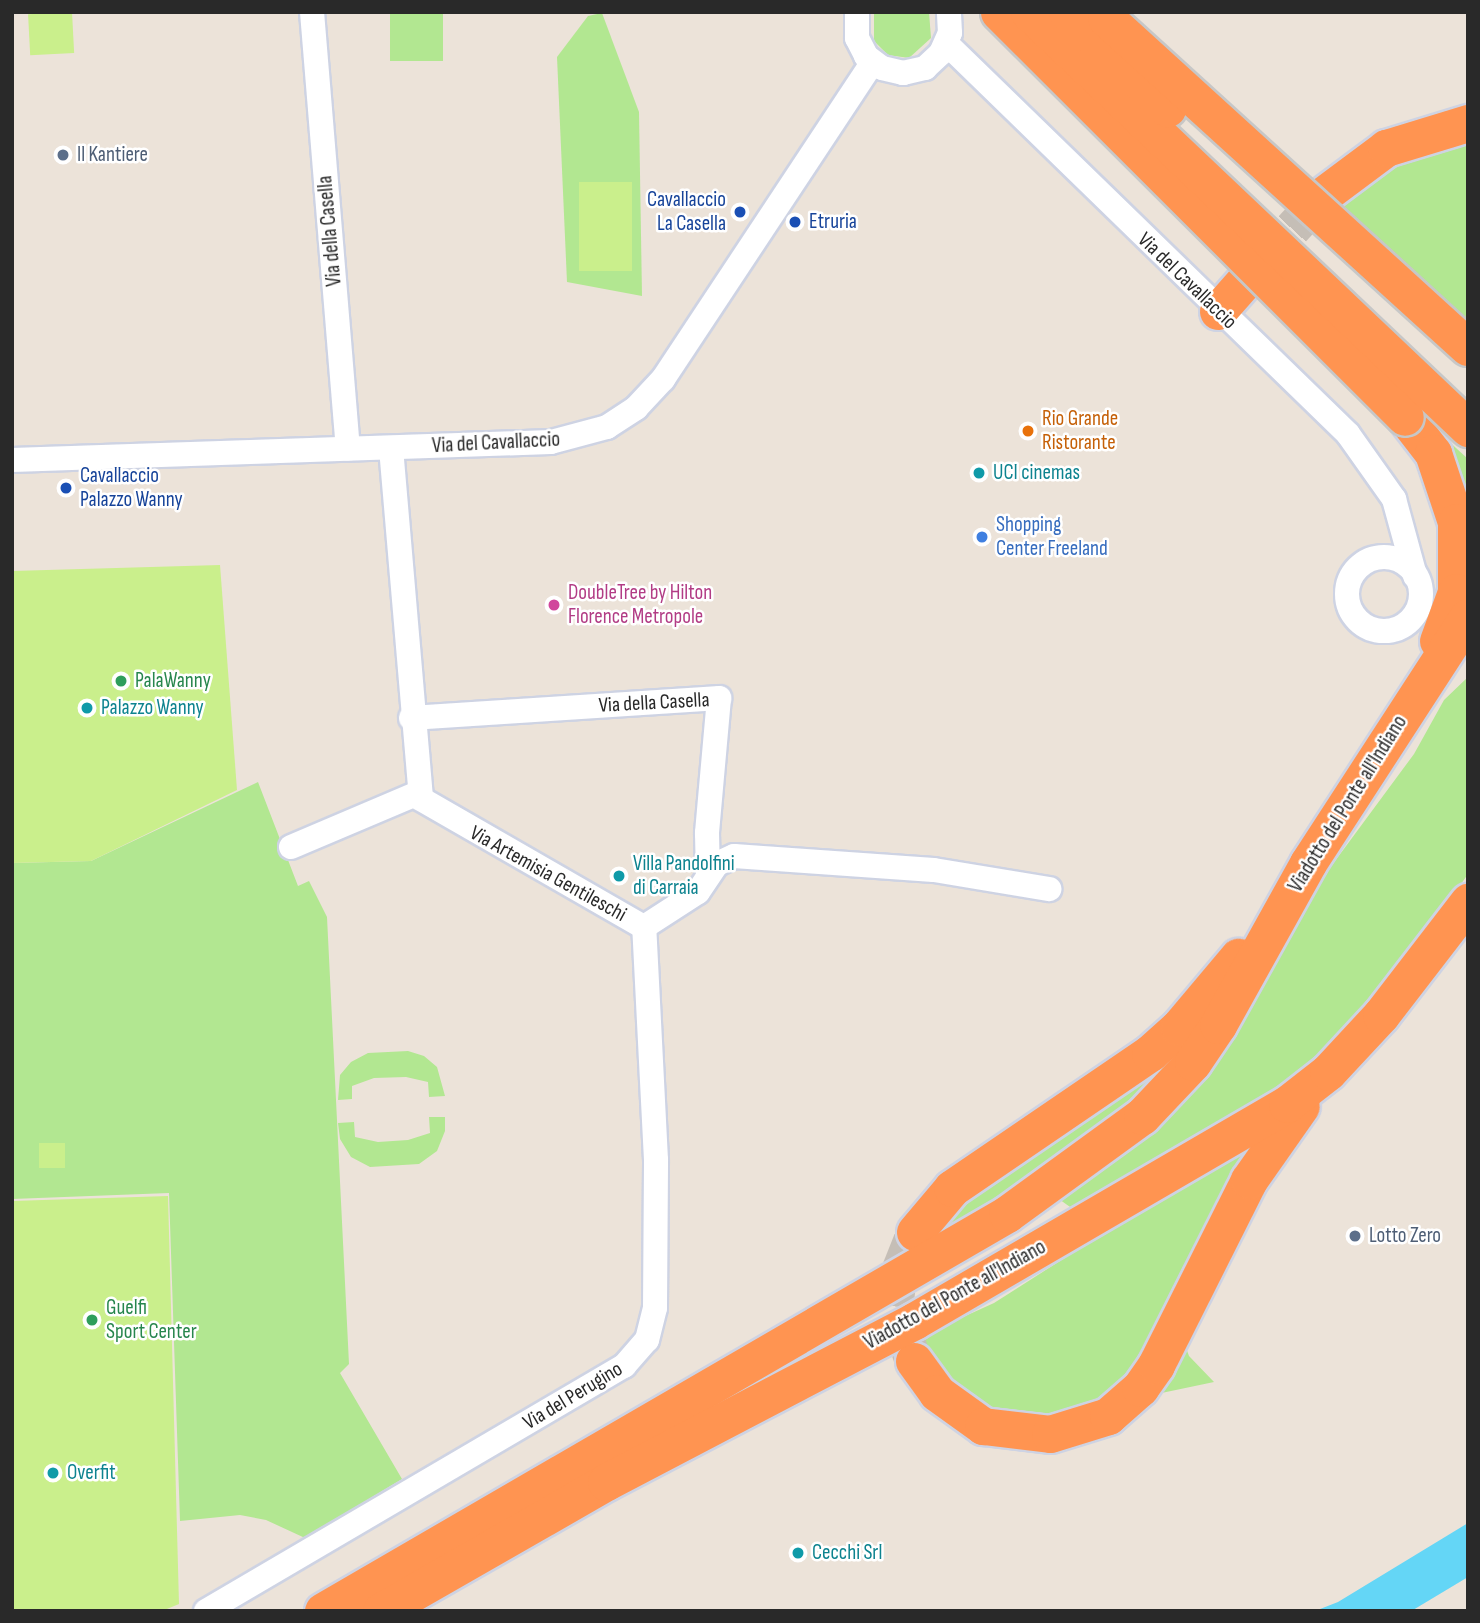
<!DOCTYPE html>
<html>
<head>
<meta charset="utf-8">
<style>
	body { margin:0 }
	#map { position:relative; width:1480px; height:1623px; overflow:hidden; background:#ece3d9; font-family:"Sofia Sans Condensed",sans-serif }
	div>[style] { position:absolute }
	.green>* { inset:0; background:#b2e791; transform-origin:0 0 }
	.pitch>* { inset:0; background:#caef8c; transform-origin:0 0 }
	.water>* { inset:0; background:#64d6f6 }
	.highway-tunnel>* { height:37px; margin-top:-18.5px; transform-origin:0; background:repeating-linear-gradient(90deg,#c5beb6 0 37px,transparent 0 55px) }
	.roads { filter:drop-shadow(2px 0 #ced3e3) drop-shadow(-2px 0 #ced3e3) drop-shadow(0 2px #ced3e3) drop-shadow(0 -2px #ced3e3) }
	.minor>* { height:24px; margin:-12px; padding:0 12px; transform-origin:12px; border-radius:12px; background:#fff }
	.minor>.ring { margin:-12px; padding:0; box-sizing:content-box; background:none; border:24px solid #fff; border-radius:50% }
	.highway>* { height:37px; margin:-18.5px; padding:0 18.5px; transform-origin:18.5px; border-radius:18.5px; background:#ff9451 }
	.bridges { filter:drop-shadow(2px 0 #c7c7c7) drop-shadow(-2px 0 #c7c7c7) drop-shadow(0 2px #c7c7c7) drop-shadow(0 -2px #c7c7c7) }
	.highway-bridge>* { height:37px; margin:-18.5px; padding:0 18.5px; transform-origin:18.5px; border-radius:18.5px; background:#ff9451 }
	.dots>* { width:19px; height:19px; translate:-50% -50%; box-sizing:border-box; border:4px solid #fff; border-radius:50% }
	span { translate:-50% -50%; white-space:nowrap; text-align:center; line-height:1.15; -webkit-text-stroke:5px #fff; paint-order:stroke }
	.service-label { font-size:21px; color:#4e5e75 }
	.left { translate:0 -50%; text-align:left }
	.transit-label { font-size:21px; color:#164399 }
	.right { translate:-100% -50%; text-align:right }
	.street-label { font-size:21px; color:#292929 }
	.food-label { font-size:21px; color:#c56008 }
	.culture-label { font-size:21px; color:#0d838f }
	.shop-label { font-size:21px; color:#366cbe }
	.hotel-label { font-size:21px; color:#b23c85 }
	.leisure-label { font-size:21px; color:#27864d }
	.frame { position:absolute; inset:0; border:14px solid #292929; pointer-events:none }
</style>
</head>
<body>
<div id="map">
	<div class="green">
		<i style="left:390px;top:12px;width:53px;height:49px"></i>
		<i style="clip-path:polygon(874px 12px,929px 12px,931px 38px,909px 58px,888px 55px,874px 41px)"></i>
		<i style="clip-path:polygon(602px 13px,639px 112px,642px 296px,567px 282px,557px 57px,588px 16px)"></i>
		<i style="clip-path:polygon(1468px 140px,1468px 330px,1333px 209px,1372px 171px)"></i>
		<i style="clip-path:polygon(1432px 426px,1468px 459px,1468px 507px)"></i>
		<i style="clip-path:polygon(1468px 677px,1468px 874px,1440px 914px,1350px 1028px,1265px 1107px,1080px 1214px,1056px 1197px,1264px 957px,1414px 754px,1444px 700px)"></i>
		<i style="clip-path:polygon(258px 782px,298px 886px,309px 881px,327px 917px,349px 1364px,340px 1373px,402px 1479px,305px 1538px,266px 1520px,240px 1515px,180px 1521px,169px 1193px,12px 1199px,12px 863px,91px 861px)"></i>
		<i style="clip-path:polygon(1186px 1041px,1158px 1079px,1111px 1121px,1050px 1167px,926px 1246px,950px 1208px)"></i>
		<i style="clip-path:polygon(408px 1051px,424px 1056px,437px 1067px,445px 1096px,429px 1097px,428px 1082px,406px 1077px,374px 1078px,352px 1086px,352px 1099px,338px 1100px,340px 1075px,351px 1062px,368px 1053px)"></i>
		<i style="clip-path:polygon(429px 1117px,445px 1117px,445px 1131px,437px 1151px,419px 1164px,370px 1167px,351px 1157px,340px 1139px,338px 1123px,354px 1122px,355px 1137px,378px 1142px,408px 1140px,430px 1133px)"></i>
		<i style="clip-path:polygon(1267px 1129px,1127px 1379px,1108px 1396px,1052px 1418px,978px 1408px,933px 1366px,919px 1337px,994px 1303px)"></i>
		<i style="clip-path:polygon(1182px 1337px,1189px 1356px,1214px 1382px,1152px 1395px)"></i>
	</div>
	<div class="pitch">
		<i style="left:72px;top:12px;width:41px;height:44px;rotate:87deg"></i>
		<i style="left:579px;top:182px;width:53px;height:89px"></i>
		<i style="clip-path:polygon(220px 565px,237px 790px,91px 861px,12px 863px,12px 571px)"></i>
		<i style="left:65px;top:1143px;width:25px;height:26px;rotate:90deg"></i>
		<i style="clip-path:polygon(168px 1196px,179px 1604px,162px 1611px,12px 1611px,12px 1201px)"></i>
	</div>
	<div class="water">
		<i style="clip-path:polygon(1468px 1523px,1468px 1577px,1413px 1610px,1315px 1611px,1338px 1602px)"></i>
	</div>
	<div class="highway-tunnel">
		<i style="left:1255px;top:269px;width:100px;rotate:-47.4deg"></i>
		<i style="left:912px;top:1357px;width:54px;rotate:-108.4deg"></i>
		<i style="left:895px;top:1306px;width:31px;rotate:-84deg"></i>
		<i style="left:898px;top:1275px;width:46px;rotate:-68.4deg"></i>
	</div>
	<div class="roads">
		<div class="minor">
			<i style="left:312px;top:12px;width:438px;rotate:85.3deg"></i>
			<i style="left:857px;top:12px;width:26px;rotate:90deg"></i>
			<i style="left:857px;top:38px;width:20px;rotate:63deg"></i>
			<i style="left:866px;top:56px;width:20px;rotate:37deg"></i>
			<i style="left:882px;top:68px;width:22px;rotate:13deg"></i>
			<i style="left:903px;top:73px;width:23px;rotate:-13deg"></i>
			<i style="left:925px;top:68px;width:22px;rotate:-43deg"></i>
			<i style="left:941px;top:53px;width:22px;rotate:-66deg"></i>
			<i style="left:950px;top:33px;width:21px;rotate:-93deg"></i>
			<i style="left:947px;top:44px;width:559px;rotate:44.2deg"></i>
			<i style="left:1348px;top:434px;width:80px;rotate:54.7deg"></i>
			<i style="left:1394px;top:499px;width:80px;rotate:74.7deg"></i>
			<i style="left:391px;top:448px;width:352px;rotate:85.1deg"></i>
			<i style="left:421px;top:799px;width:257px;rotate:29.9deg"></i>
			<i style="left:12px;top:460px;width:539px;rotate:-1.91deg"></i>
			<i style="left:551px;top:442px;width:58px;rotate:-15deg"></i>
			<i style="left:607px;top:427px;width:35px;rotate:-33deg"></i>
			<i style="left:636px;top:408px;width:40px;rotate:-47deg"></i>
			<i style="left:663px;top:379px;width:380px;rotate:-56.5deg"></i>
			<i class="ring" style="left:1347px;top:557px;width:50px;height:50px"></i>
			<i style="left:411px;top:718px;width:309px;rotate:-3.7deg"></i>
			<i style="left:719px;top:698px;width:136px;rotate:95.1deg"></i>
			<i style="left:707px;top:833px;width:43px;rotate:88.7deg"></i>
			<i style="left:291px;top:847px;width:138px;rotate:-23deg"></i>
			<i style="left:644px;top:927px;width:64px;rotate:-32.9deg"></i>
			<i style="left:698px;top:892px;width:34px;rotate:-56deg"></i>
			<i style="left:717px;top:864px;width:19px;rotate:-25deg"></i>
			<i style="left:734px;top:856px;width:200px;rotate:4deg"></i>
			<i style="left:934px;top:870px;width:117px;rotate:9.4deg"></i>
			<i style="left:206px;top:1611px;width:485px;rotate:-30.4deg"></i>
			<i style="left:624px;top:1366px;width:35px;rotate:-49deg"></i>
			<i style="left:647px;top:1340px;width:33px;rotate:-76deg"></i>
			<i style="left:655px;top:1308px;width:148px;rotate:-89.6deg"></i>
			<i style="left:656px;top:1160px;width:233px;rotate:-92.9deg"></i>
		</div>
		<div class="highway">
			<i style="left:1323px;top:195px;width:79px;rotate:-36.7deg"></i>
			<i style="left:1386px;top:148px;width:86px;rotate:-17deg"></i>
			<i style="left:1218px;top:311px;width:45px;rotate:-48.6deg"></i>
			<i style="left:1405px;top:417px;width:46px;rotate:52.1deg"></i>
			<i style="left:1433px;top:453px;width:73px;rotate:71.6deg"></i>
			<i style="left:1456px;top:522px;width:70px;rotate:90deg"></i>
			<i style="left:1456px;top:592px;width:52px;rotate:110.2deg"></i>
			<i style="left:915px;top:1232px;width:57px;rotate:-49.9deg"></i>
			<i style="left:952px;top:1188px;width:240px;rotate:-34.3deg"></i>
			<i style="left:1150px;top:1053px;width:39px;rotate:-42deg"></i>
			<i style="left:1179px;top:1027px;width:92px;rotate:-49.9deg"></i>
			<i style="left:914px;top:1361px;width:39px;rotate:54deg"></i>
			<i style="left:937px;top:1393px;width:57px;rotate:35.7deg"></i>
			<i style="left:983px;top:1426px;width:67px;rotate:6.8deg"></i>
			<i style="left:1050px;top:1434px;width:61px;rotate:-17.2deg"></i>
			<i style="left:1108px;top:1416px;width:43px;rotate:-41.2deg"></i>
			<i style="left:1140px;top:1388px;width:28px;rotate:-55deg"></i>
			<i style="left:1156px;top:1365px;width:207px;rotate:-63.3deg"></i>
			<i style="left:1249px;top:1180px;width:90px;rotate:-54.9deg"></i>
			<i style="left:323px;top:1611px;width:791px;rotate:-30.13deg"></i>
			<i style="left:1007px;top:1214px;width:167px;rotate:-36deg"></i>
			<i style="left:1142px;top:1116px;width:74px;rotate:-46.6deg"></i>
			<i style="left:1193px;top:1062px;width:45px;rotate:-56deg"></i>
			<i style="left:1218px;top:1025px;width:185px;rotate:-60.9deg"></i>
			<i style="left:1308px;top:863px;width:293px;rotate:-57deg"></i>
			<i style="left:381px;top:1611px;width:259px;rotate:-29.8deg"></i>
			<i style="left:606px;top:1482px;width:348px;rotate:-27.6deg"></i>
			<i style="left:914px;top:1321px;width:432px;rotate:-30.2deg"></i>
			<i style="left:1287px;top:1104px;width:52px;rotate:-38deg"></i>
			<i style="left:1328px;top:1072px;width:78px;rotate:-47.1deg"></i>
			<i style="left:1381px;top:1015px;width:143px;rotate:-52.4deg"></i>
		</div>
	</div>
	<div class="bridges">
		<div class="highway-bridge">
			<i style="left:999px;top:12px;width:573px;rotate:44.93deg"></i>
			<i style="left:1029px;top:12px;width:605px;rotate:43.46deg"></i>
			<i style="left:1067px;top:12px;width:139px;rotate:43.8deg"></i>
			<i style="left:1106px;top:18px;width:489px;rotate:42.3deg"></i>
		</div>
	</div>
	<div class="dots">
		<i style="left:63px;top:155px;background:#5c6f8a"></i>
		<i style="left:740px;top:212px;background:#1a4fb4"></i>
		<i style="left:795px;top:222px;background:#1a4fb4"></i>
		<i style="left:1028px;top:431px;background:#e8710a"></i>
		<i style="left:979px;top:473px;background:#0f9aa8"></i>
		<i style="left:66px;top:488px;background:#1a4fb4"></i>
		<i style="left:982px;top:537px;background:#3f7fe0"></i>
		<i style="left:554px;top:605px;background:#d1479c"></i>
		<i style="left:121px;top:681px;background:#2e9e5b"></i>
		<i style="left:87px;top:708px;background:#0f9aa8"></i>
		<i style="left:619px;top:876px;background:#0f9aa8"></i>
		<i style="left:1355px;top:1236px;background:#5c6f8a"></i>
		<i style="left:92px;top:1320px;background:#2e9e5b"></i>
		<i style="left:53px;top:1473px;background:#0f9aa8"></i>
		<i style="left:798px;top:1553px;background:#0f9aa8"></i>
	</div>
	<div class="service-label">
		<span class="left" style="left:77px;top:155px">Il Kantiere</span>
		<span class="left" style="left:1369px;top:1236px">Lotto Zero</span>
	</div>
	<div class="transit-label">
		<span class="right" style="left:726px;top:212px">Cavallaccio<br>La Casella</span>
		<span class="left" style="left:809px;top:222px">Etruria</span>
		<span class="left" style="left:80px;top:488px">Cavallaccio<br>Palazzo Wanny</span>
	</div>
	<div class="street-label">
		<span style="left:330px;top:231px;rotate:-95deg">Via della Casella</span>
		<span style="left:1187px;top:281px;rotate:44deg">Via del Cavallaccio</span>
		<span style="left:496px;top:443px;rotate:-3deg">Via del Cavallaccio</span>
		<span style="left:654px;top:703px;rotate:-3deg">Via della Casella</span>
		<span style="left:1348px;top:804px;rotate:-58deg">Viadotto del Ponte all'Indiano</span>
		<span style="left:548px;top:874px;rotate:29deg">Via Artemisia Gentileschi</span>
		<span style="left:955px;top:1295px;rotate:-29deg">Viadotto del Ponte all'Indiano</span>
		<span style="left:573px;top:1396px;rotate:-31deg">Via del Perugino</span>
	</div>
	<div class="food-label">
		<span class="left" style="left:1042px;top:431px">Rio Grande<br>Ristorante</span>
	</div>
	<div class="culture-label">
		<span class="left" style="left:993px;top:473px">UCI cinemas</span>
		<span class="left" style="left:101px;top:708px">Palazzo Wanny</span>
		<span class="left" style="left:633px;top:876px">Villa Pandolfini<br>di Carraia</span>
		<span class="left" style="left:67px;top:1473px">Overfit</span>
		<span class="left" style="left:812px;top:1553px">Cecchi Srl</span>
	</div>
	<div class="shop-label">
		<span class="left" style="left:996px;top:537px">Shopping<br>Center Freeland</span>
	</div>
	<div class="hotel-label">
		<span class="left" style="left:568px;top:605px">DoubleTree by Hilton<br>Florence Metropole</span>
	</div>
	<div class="leisure-label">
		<span class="left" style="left:135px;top:681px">PalaWanny</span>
		<span class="left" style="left:106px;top:1320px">Guelfi<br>Sport Center</span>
	</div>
	<div class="frame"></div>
</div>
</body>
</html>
